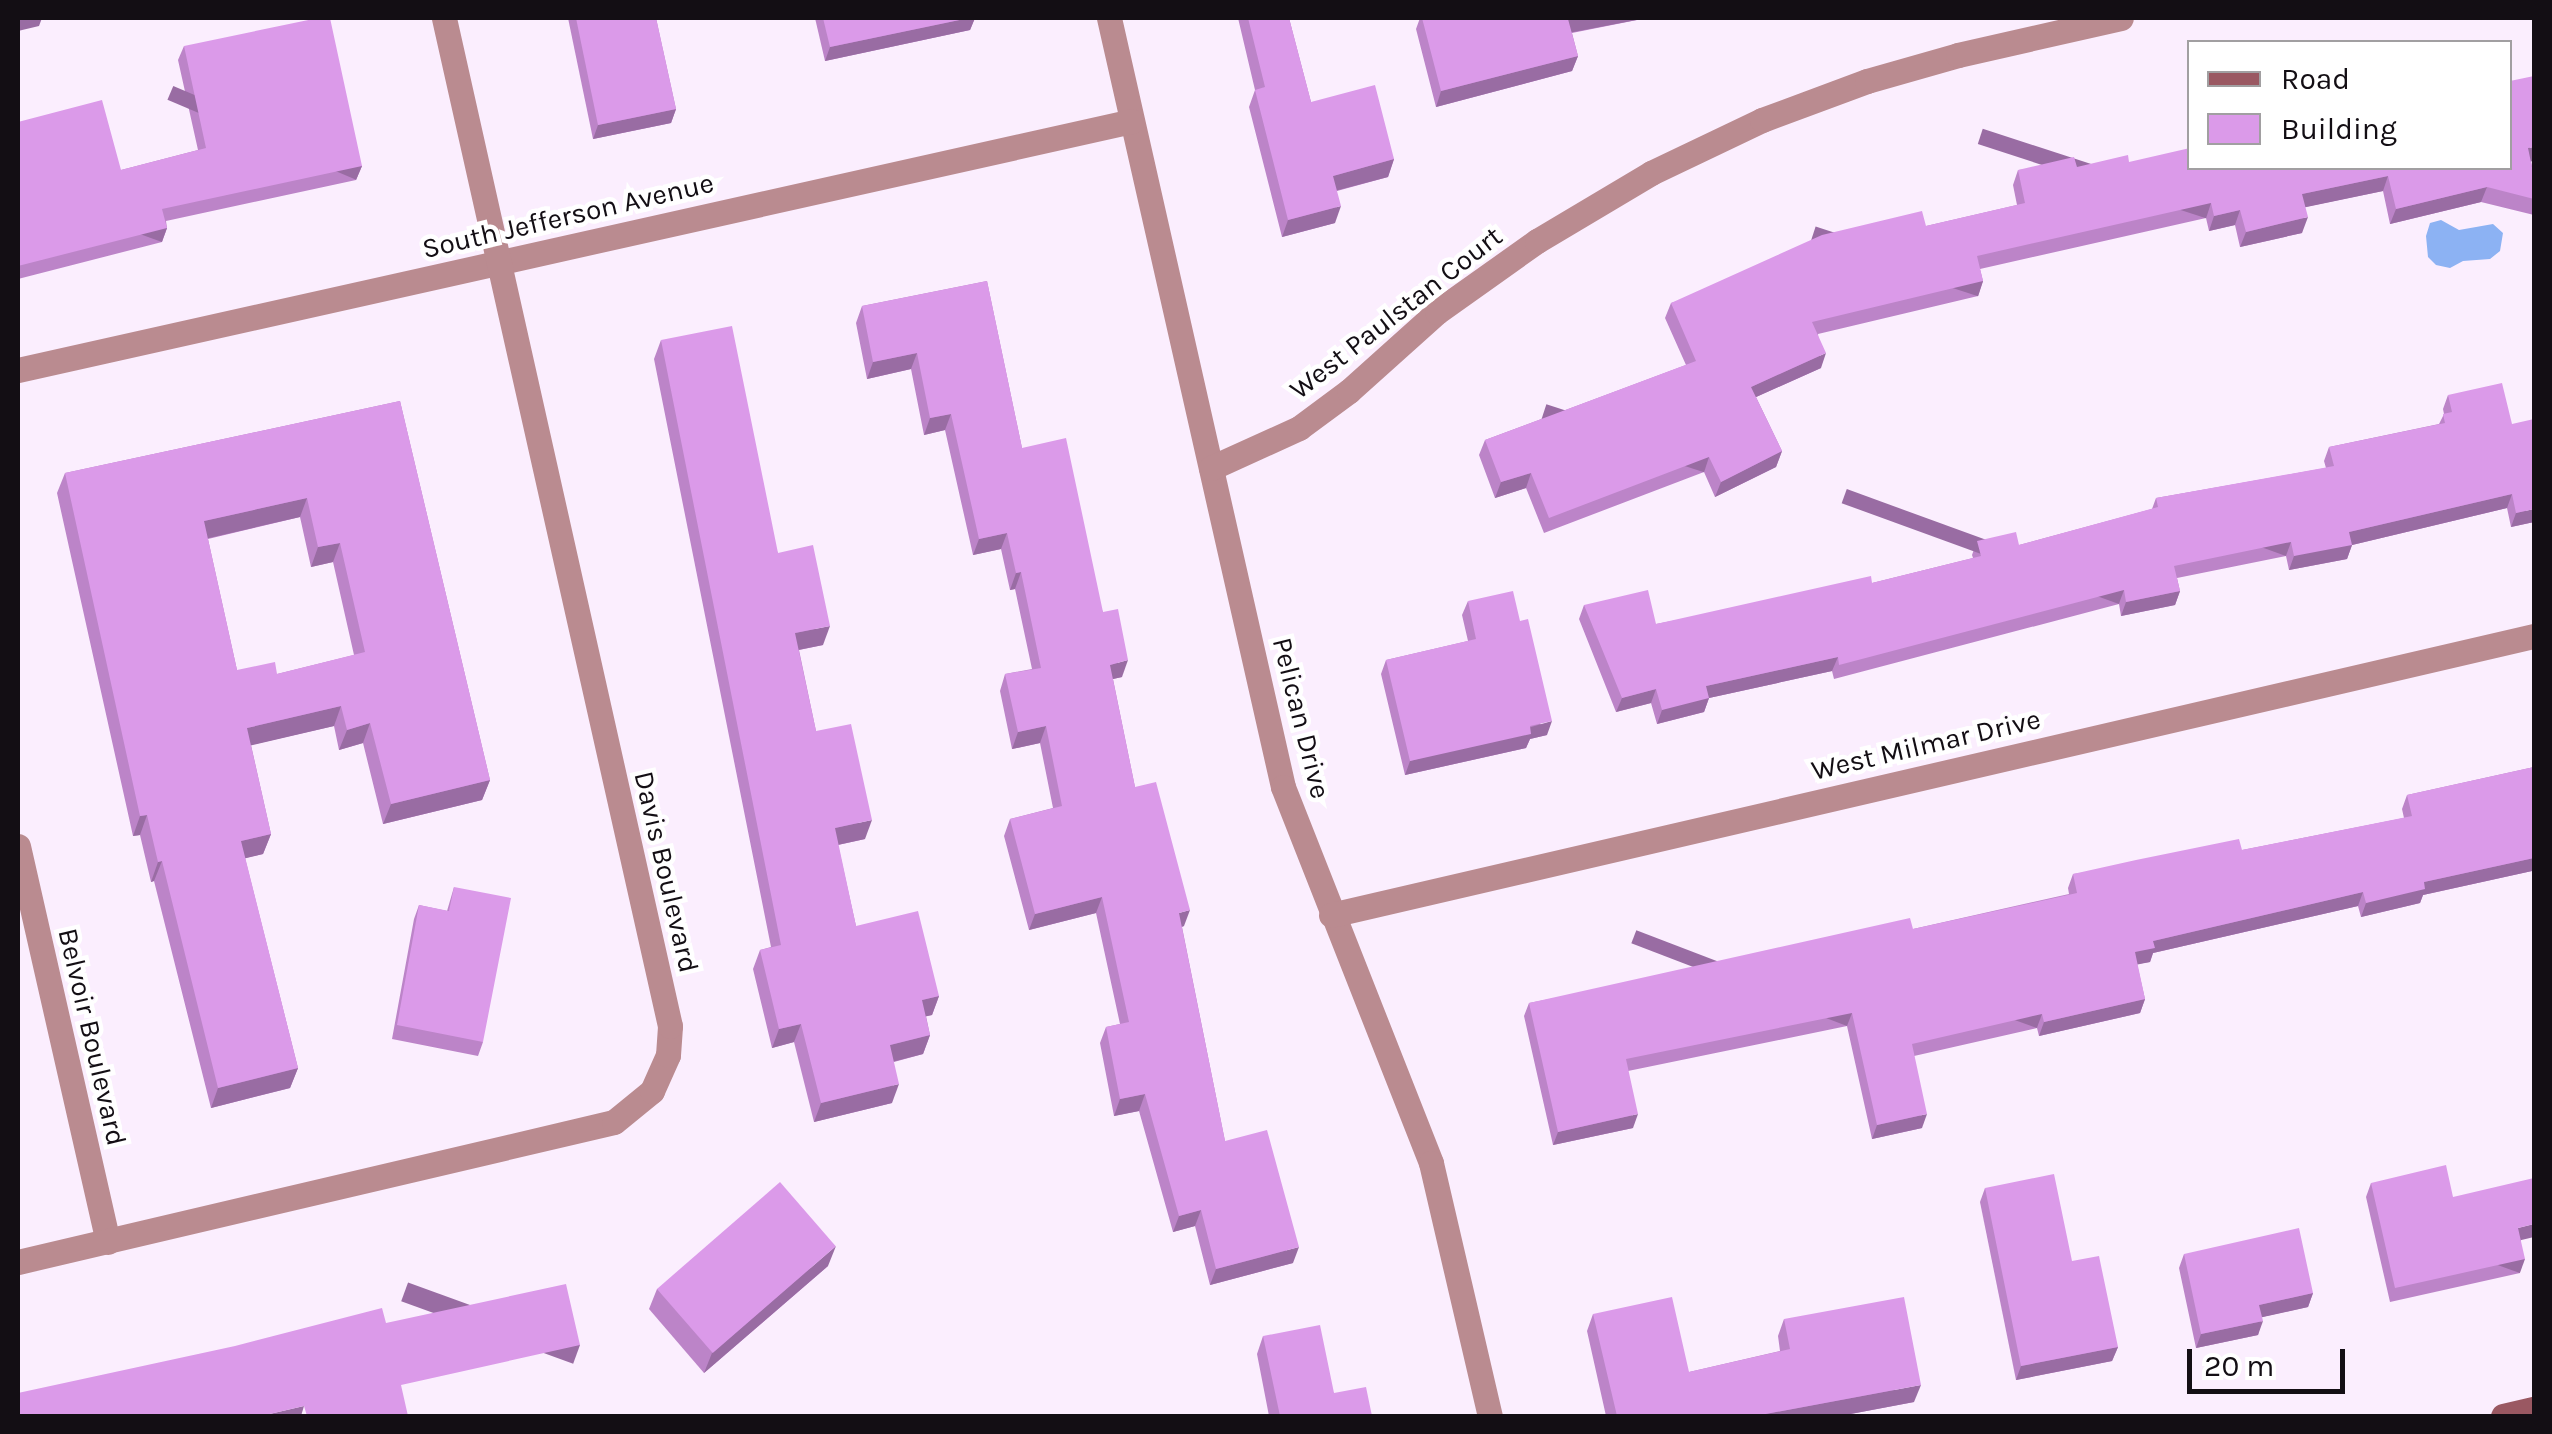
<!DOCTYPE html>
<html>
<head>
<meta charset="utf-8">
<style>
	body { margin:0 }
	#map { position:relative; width:2552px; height:1434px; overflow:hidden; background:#fbeefe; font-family:Karla,sans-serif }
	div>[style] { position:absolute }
	.water>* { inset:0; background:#8cb2f3 }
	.street>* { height:25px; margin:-12.5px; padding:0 12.5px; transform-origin:12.5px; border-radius:12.5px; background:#ba8b90 }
	.secondary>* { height:25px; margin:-12.5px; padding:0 12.5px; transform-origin:12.5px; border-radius:12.5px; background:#9a5862 }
	.wall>* { inset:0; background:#bc84c8 }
	.shaded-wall>* { inset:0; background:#996ca3; transform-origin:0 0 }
	.building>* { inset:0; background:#db9ae9; transform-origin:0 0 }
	span { translate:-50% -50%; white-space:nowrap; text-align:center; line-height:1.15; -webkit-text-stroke:9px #fff; paint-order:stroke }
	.street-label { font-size:28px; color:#130e14 }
	.frame { position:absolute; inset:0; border:20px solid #130e14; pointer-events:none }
	.legend { position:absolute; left:2187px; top:40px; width:325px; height:130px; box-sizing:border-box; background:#fff; border:2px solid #a19fa1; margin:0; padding:12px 18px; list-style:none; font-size:30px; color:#130e14 }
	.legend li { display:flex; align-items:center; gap:20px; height:50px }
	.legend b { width:50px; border:2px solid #a19fa1 }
	.scale { position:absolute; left:2187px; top:1349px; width:158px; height:45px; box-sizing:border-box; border:5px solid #130e14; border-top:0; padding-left:12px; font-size:30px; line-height:35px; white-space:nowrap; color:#130e14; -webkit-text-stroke:8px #fff; paint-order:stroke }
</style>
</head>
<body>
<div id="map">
	<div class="water">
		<i style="clip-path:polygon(2441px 220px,2459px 230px,2493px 224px,2503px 233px,2500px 251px,2490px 259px,2463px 261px,2450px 268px,2436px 265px,2428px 257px,2426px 236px,2430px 223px)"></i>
	</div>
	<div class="street">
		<i style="left:1109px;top:18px;width:788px;rotate:77.25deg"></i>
		<i style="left:1283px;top:787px;width:404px;rotate:68.5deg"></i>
		<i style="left:1431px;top:1163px;width:260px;rotate:76.9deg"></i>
		<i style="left:18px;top:370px;width:1141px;rotate:-12.6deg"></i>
		<i style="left:1211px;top:468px;width:97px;rotate:-24.4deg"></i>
		<i style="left:1299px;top:428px;width:62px;rotate:-36.5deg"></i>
		<i style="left:1349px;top:391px;width:118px;rotate:-41.9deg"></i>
		<i style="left:1437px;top:312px;width:123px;rotate:-35.4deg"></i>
		<i style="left:1537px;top:241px;width:133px;rotate:-30.8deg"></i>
		<i style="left:1651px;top:173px;width:123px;rotate:-25.5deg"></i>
		<i style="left:1762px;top:120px;width:112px;rotate:-20.4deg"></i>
		<i style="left:1867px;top:81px;width:95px;rotate:-15.9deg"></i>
		<i style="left:1958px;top:55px;width:167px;rotate:-12.8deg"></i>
		<i style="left:18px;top:846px;width:406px;rotate:77.2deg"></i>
		<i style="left:1331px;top:915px;width:1235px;rotate:-13.06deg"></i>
		<i style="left:18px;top:1262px;width:612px;rotate:-13.22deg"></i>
		<i style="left:614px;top:1122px;width:49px;rotate:-39.2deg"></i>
		<i style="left:652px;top:1091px;width:39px;rotate:-66deg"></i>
		<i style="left:668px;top:1055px;width:29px;rotate:-86deg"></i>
		<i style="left:670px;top:1026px;width:1033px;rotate:-102.64deg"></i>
	</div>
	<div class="secondary">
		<i style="left:2503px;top:1416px;width:32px;rotate:-13deg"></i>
	</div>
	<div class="wall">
		<i style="clip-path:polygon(568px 18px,656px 18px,676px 109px,671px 123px,593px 139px)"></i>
		<i style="clip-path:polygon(815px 18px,975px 18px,970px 30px,825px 61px)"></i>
		<i style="clip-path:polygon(1238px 18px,1292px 18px,1289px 18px,1311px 102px,1394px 159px,1388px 177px,1337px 191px,1335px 223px,1282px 237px,1249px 107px,1255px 90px)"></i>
		<i style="clip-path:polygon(1420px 18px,1647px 18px,1572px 33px,1578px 56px,1572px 71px,1436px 107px,1416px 29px)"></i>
		<i style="clip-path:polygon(184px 46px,362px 166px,356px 180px,166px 221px,167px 228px,162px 242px,18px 279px,18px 122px,121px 170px,198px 150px,178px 60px)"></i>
		<i style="clip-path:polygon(2510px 81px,2534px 161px,2531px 161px,2534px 178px,2534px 215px,2481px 202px,2390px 224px,2383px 191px,2305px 207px,2302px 233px,2240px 247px,2235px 225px,2209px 231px,2206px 218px,1980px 269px,1983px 281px,1978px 296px,1818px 334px,1821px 368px,1756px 397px,1782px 451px,1776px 467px,1715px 497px,1704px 472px,1544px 533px,1526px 488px,1495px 498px,1479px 455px,1485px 440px,1686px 365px,1665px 318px,1671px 303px,1926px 226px,2017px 205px,2013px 185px,2018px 170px,2129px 162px,2190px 168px)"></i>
		<i style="clip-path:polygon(987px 281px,1022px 448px,1103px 612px,1122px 677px,1113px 679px,1135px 787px,1184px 926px,1182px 927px,1225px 1141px,1293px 1263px,1210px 1285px,1195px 1226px,1173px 1232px,1139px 1111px,1114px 1116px,1100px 1043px,1106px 1027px,1120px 1024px,1096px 913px,1029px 930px,1004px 836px,1010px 819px,1053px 808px,1040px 743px,1012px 749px,1000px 691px,1005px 674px,1032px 669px,1015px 589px,1010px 590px,1001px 549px,973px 555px,945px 430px,924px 435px,911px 369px,867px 379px,856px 323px,862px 306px)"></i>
		<i style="clip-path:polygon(661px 340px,778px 553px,823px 645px,799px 650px,816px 731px,865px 839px,838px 845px,856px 926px,939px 996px,932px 1015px,926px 1016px,930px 1035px,923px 1054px,894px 1062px,892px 1103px,814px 1122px,794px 1042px,772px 1048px,753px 969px,760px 950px,771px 947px,654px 359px)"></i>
		<i style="clip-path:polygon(2448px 395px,2534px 522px,2511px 527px,2507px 508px,2352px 545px,2347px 559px,2289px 570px,2286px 556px,2177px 578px,2180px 591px,2175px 605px,2121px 616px,2119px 604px,1834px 679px,1832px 671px,1709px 698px,1704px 712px,1657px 724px,1651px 703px,1616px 712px,1579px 619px,1584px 605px,1656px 624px,1872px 583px,1973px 558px,1972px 555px,1977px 541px,2019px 545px,2152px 509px,2156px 498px,2326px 468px,2324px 461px,2329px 447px,2439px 424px,2444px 414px,2443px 409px)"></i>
		<i style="clip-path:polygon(evenodd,400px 401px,490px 780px,482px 800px,383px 824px,363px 743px,339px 750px,334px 726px,251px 745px,271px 834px,263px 854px,245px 858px,298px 1068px,290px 1088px,211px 1108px,154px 881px,151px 882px,140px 835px,133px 836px,57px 493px,65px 473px,400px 401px,300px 517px,311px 567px,333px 562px,354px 655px,277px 674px,237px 670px,208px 539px,300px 517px)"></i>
		<i style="clip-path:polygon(1468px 601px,1547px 735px,1530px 739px,1526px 748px,1405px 775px,1381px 674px,1386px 660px,1468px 641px,1462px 615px)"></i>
		<i style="clip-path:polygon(2534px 767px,2534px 882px,2532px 871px,2423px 895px,2420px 903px,2361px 917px,2358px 906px,2153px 953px,2150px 962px,2137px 964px,2145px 999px,2140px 1013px,2039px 1036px,2037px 1028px,1914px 1056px,1922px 1128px,1872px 1139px,1847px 1026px,1628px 1071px,1633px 1128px,1553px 1145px,1524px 1016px,1529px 1003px,1913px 929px,2069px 894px,2068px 888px,2073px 874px,2242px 850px,2404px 818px,2402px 809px,2407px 795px)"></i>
		<i style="clip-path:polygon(454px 887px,483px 1042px,478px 1056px,392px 1039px,414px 919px,419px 905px,447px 911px)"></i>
		<i style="clip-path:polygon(2371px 1183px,2453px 1197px,2521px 1240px,2520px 1273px,2390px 1302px,2366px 1197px)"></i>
		<i style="clip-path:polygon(1985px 1188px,2118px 1347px,2112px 1361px,2016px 1380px,1980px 1202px)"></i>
		<i style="clip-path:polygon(2184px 1254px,2313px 1293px,2308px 1307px,2262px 1317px,2258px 1335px,2196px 1348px,2179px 1268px)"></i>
		<i style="clip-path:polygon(828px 1266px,704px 1373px,649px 1309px,657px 1289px)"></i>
		<i style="clip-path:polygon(1593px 1314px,1689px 1372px,1780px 1351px,1778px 1336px,1784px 1319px,1914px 1402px,1840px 1416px,1606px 1416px,1587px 1331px)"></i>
		<i style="clip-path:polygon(1263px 1336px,1334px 1393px,1372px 1416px,1269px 1416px,1257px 1354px)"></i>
	</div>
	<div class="shaded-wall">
		<i style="clip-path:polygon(18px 18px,42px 18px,39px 26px,18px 31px)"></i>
		<i style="clip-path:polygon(969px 18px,975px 18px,970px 30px,825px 61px,830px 47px)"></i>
		<i style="clip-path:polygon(1576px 18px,1647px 18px,1563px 34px,1568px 19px)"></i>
		<i style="clip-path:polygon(1578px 56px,1572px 71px,1436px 107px,1441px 91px)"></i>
		<i style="clip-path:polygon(676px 109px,671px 123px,593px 139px,598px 125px)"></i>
		<i style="clip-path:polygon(2534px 147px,2534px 161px,2522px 163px,2528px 148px)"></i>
		<i style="clip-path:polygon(1394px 159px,1388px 177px,1327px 193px,1333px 176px)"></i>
		<i style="left:362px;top:166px;width:15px;height:205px;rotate:113deg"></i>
		<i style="clip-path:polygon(2388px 176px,2383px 191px,2297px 209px,2302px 194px)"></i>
		<i style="clip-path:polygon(2487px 187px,2481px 202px,2390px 224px,2396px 209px)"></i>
		<i style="left:2211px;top:203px;width:16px;height:240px;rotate:108deg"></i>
		<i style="clip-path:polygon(1341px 206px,1335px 223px,1282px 237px,1288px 220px)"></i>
		<i style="clip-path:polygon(2240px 210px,2235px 225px,2209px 231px,2214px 216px)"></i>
		<i style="clip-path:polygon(2308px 217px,2302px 233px,2240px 247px,2246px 232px)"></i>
		<i style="left:167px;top:228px;width:15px;height:154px;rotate:110deg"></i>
		<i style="left:1983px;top:281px;width:16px;height:176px;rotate:108deg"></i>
		<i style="clip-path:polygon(917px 353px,911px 369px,867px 379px,873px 362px)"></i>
		<i style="clip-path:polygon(1826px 353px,1821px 368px,1745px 402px,1751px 387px)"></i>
		<i style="clip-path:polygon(951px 414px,945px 430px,924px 435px,930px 418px)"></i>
		<i style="clip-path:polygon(1782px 451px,1776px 467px,1715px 497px,1721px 482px)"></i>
		<i style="left:1709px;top:457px;width:16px;height:171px;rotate:108deg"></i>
		<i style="clip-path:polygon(1531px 473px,1526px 488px,1495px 498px,1501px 482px)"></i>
		<i style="clip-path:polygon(2512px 494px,2507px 508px,2352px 545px,2347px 559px,2289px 570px,2294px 556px,2349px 532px)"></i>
		<i style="clip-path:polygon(307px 498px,300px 517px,196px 541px,204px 521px)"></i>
		<i style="clip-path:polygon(2534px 509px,2534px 522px,2511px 527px,2516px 513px)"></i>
		<i style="clip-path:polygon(1007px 533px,1001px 549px,973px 555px,979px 539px)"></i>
		<i style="left:2291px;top:542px;width:15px;height:119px;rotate:110deg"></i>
		<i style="clip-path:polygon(340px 543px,333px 562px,311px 567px,318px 547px)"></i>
		<i style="clip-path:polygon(1021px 572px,1015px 589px,1010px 590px,1016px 573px)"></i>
		<i style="left:2124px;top:590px;width:15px;height:295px;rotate:110deg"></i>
		<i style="clip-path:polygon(2180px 591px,2175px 605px,2121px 616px,2126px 602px)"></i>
		<i style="clip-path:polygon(830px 626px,823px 645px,788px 652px,795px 633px)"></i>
		<i style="clip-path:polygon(1838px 657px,1832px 671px,1709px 698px,1704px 712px,1657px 724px,1662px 710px,1706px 686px)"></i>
		<i style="clip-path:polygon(1128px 660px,1122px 677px,1104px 681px,1110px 665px)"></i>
		<i style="clip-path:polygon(1656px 689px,1651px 703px,1616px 712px,1622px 698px)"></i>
		<i style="clip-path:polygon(341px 706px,334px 726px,240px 748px,247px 728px)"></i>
		<i style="clip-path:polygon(1552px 721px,1547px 735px,1530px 739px,1526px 748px,1405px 775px,1410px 761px)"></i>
		<i style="clip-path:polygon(370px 723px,363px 743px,339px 750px,347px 730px)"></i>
		<i style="clip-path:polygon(1046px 726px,1040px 743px,1012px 749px,1018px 732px)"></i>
		<i style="clip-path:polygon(490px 780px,482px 800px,383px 824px,391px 804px)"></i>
		<i style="clip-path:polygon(147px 815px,140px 835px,133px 836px,140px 816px)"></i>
		<i style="clip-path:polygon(872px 820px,865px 839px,828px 847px,835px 828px)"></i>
		<i style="clip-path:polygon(271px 834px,263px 854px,234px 861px,241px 841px)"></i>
		<i style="clip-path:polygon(2534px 858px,2532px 871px,2423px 895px,2420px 903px,2361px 917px,2366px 903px,2424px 882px)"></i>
		<i style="clip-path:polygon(162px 861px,154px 881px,151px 882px,158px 862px)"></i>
		<i style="clip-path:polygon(2363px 892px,2358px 906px,2153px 953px,2150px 962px,2130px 966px,2135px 952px,2153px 941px)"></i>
		<i style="clip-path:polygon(1102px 897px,1096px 913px,1029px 930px,1035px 914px)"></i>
		<i style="clip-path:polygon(1190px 910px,1184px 926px,1173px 929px,1179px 913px)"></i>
		<i style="clip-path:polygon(939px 996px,932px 1015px,915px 1019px,922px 1000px)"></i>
		<i style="clip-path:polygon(2145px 999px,2140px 1013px,2039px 1036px,2044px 1022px)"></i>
		<i style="left:1852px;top:1013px;width:14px;height:231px;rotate:111deg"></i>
		<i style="left:2042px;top:1014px;width:15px;height:133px;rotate:110deg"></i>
		<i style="clip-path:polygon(801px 1024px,794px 1042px,772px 1048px,779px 1029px)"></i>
		<i style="clip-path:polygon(930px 1035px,923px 1054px,884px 1064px,890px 1045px)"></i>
		<i style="clip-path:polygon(298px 1068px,290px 1088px,211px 1108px,218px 1088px)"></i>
		<i style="clip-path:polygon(899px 1084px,892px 1103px,814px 1122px,821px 1103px)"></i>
		<i style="clip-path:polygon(1145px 1094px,1139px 1111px,1114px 1116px,1120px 1099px)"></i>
		<i style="clip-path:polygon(1638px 1114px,1633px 1128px,1553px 1145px,1558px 1132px)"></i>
		<i style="clip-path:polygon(1927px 1114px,1922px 1128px,1872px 1139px,1877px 1125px)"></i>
		<i style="clip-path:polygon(1201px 1210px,1195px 1226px,1173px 1232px,1179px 1216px)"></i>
		<i style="clip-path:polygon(2534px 1224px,2534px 1237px,2513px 1242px,2518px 1228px)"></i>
		<i style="clip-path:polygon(836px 1246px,828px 1266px,704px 1373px,712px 1353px)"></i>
		<i style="clip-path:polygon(1299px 1247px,1293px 1263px,1210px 1285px,1216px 1269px)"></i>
		<i style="left:2525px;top:1259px;width:15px;height:133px;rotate:110deg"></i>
		<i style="clip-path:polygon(2313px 1293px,2308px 1307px,2254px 1319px,2259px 1305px)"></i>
		<i style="clip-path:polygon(2263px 1321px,2258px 1335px,2196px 1348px,2201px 1334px)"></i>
		<i style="left:580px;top:1345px;width:20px;height:183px;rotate:110deg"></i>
		<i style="clip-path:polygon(2118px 1347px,2112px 1361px,2016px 1380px,2021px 1366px)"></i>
		<i style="clip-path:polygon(1921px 1385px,1914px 1402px,1840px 1416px,1755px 1416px)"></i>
		<i style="clip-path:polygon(304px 1406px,301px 1416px,261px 1416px)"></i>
	</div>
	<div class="building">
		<i style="clip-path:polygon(318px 18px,330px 18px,362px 166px,162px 209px,167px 228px,18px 266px,18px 122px,102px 100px,121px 170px,206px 148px,184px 46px)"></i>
		<i style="clip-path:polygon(576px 18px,656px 18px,676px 109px,598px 125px)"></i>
		<i style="clip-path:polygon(823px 18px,969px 18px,830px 47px)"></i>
		<i style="clip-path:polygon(1248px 18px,1289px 18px,1311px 102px,1375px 85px,1394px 159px,1333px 176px,1341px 206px,1288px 220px,1255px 90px,1265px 87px)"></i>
		<i style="clip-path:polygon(1422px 18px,1576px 18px,1568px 19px,1578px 56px,1441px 91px)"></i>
		<i style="clip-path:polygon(2534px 76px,2534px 147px,2528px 148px,2534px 177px,2534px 199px,2487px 187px,2396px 209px,2388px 176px,2302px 194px,2308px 217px,2246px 232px,2240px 210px,2214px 216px,2211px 203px,1977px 256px,1983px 281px,1812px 322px,1826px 353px,1751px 387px,1782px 451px,1721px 482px,1709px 457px,1549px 518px,1531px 473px,1501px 482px,1485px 440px,1696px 361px,1671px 303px,1822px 235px,1922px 211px,1926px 226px,2025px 203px,2018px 170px,2074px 157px,2077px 167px,2128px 155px,2129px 162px,2190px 148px,2190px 168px,2510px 168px,2510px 81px)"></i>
		<i style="clip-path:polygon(987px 281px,1022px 448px,1066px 438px,1103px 612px,1118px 609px,1128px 660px,1110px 665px,1135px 787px,1156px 782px,1190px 910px,1179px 913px,1225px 1141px,1267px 1130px,1299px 1247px,1216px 1269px,1201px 1210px,1179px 1216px,1145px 1094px,1120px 1099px,1106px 1027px,1129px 1022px,1102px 897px,1035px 914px,1010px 819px,1062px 806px,1046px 726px,1018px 732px,1005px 674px,1041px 668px,1021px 572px,1016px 573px,1007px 533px,979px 539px,951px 414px,930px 418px,917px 353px,873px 362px,862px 306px)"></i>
		<i style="clip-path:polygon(732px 326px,778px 553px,813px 545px,830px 626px,795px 633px,816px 731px,851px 724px,872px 820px,835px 828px,856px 926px,918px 911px,939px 996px,922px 1000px,930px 1035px,890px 1045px,899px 1084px,821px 1103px,801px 1024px,779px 1029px,760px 950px,781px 945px,661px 340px)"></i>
		<i style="clip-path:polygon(2502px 383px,2512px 424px,2534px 419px,2534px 509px,2516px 513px,2512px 494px,2349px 532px,2352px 545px,2294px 556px,2291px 542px,2174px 566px,2180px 591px,2126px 602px,2124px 590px,1839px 665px,1838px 657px,1706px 686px,1709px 698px,1662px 710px,1656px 689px,1622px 698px,1584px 605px,1648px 590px,1656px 624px,1871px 576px,1872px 583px,1981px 556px,1977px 541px,2016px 532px,2019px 545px,2158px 507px,2156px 498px,2334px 466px,2329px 447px,2445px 423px,2443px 414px,2452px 412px,2448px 395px)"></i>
		<i style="clip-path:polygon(evenodd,400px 401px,490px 780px,391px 804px,370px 723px,347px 730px,341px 706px,247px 728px,271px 834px,241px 841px,298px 1068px,218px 1088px,162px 861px,158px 862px,147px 815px,140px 816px,65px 473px,400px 401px,307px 498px,318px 547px,340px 543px,365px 652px,277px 674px,275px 662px,237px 670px,204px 521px,307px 498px)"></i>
		<i style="clip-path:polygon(1513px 591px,1520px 621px,1528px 619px,1552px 721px,1530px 726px,1531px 734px,1410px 761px,1386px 660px,1476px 639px,1468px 601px)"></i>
		<i style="clip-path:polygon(2534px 767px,2534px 858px,2424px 882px,2425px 889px,2366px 903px,2363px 892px,2153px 941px,2155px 948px,2135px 952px,2145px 999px,2044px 1022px,2042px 1014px,1912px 1044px,1927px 1114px,1877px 1125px,1852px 1013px,1626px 1059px,1638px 1114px,1558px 1132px,1529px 1003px,1910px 918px,1913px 929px,2077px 893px,2073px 874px,2136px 860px,2239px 839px,2242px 850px,2412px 816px,2407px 795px)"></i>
		<i style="clip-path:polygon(454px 887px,511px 898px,483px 1042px,397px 1025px,419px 905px,449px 911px)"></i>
		<i style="clip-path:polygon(2446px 1165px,2453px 1197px,2534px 1178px,2534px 1224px,2518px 1228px,2525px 1259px,2395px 1288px,2371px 1183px)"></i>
		<i style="clip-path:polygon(2054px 1174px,2072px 1261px,2099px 1256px,2118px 1347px,2021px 1366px,1985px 1188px)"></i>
		<i style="left:780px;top:1182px;width:85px;height:163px;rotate:49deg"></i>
		<i style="clip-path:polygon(2299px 1228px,2313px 1293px,2259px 1305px,2263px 1321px,2201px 1334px,2184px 1254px)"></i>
		<i style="clip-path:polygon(566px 1284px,580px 1345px,401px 1385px,408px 1416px,307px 1416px,304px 1406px,261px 1416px,18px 1416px,18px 1393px,235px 1346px,382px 1308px,386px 1323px)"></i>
		<i style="clip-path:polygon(1672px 1297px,1689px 1372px,1790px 1349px,1784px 1319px,1904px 1297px,1921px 1385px,1755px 1416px,1617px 1416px,1593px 1314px)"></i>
		<i style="clip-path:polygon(1320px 1325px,1334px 1393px,1366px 1387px,1372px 1416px,1280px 1416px,1263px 1336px)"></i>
	</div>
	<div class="street-label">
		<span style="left:568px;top:216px;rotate:-13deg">South Jefferson Avenue</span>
		<span style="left:1396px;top:313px;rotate:-38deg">West Paulstan Court</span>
		<span style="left:1301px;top:718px;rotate:76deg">Pelican Drive</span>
		<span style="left:1926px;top:745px;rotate:-13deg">West Milmar Drive</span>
		<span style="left:666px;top:872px;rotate:77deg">Davis Boulevard</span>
		<span style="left:92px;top:1037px;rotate:77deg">Belvoir Boulevard</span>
	</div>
	<div class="frame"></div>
	<ul class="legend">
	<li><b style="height:12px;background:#9a5862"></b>Road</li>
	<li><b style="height:28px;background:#db9ae9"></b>Building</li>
	</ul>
	<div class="scale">20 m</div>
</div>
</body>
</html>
